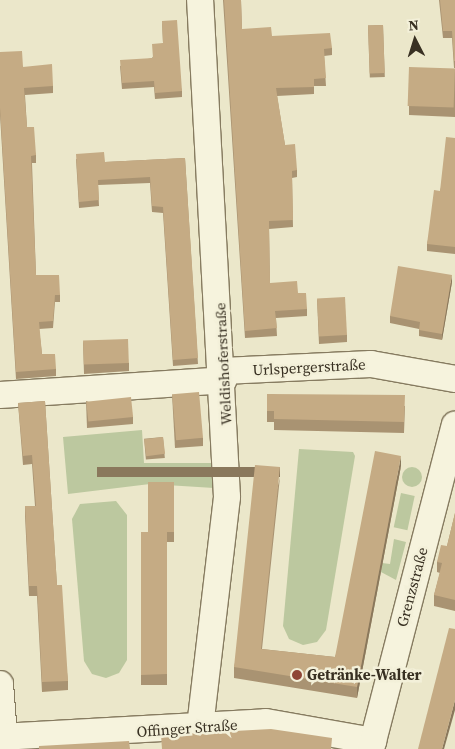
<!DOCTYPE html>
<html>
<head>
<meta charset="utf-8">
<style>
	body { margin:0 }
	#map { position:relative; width:455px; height:749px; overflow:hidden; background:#ebe7ca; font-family:"Source Serif 4",serif }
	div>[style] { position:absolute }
	.green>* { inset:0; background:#bcc89f; transform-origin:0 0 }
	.round { border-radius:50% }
	.roads { filter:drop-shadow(1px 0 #867b60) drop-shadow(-1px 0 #867b60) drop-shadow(0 1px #867b60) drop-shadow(0 -1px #867b60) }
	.minor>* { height:26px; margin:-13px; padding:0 13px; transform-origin:13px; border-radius:13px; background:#f6f3dd }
	.wall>* { inset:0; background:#a99372; transform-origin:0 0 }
	.shaded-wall>* { inset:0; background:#8a785c; transform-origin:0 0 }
	.building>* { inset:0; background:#c5ab84; transform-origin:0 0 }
	.dots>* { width:14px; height:14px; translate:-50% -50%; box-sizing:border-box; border:2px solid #f3f0d9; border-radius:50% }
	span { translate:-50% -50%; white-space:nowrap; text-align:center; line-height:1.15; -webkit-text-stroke:5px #f3f0d9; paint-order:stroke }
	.street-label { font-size:15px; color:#383022 }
	.poi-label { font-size:15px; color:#383022; font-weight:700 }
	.left { translate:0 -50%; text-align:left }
	.north { position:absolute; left:390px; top:15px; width:50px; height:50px; -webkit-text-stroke:4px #f3f0d9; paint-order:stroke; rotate:355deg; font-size:14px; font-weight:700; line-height:20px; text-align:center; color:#383022 }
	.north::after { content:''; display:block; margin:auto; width:18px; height:22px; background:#383022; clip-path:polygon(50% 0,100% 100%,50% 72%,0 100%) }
</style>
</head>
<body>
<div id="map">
	<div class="green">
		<i style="clip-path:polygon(142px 430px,144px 463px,213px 463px,214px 488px,150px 484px,68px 494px,63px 437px)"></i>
		<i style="clip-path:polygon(299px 449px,353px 452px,355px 456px,326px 630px,317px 642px,303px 645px,289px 639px,283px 626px)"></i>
		<i class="round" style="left:402px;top:467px;width:20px;height:20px"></i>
		<i style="left:401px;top:493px;width:14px;height:35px;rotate:12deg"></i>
		<i style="clip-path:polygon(116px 501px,127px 515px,127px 660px,119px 673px,106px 678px,92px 674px,84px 661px,72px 519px,80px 504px)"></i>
		<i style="clip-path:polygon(394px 539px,406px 542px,396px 580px,381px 572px,382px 563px,390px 564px)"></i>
	</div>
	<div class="roads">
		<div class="minor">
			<i style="left:223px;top:371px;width:148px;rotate:-2.7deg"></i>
			<i style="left:371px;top:364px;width:85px;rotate:10.1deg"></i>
			<i style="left:0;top:395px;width:224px;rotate:-3.8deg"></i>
			<i style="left:0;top:684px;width:65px;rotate:85.6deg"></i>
			<i style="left:200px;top:727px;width:232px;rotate:-83.3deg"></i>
			<i style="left:227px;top:497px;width:498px;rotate:-93.1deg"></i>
			<i style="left:0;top:737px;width:266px;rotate:-3.2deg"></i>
			<i style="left:266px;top:722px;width:109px;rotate:10.1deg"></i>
			<i style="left:371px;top:749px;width:335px;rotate:-75.5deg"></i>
		</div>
	</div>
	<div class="wall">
		<i style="clip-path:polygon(223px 0,241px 0,242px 29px,272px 36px,332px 48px,332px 55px,324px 56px,326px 86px,314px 86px,314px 94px,277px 96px,285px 145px,297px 170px,297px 177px,292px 178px,293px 227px,269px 229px,270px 283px,298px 293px,307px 309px,307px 316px,276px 318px,277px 336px,245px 338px)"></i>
		<i style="clip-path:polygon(439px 0,455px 0,455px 68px,454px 68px,452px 38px,443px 38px)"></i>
		<i style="clip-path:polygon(162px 21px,182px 91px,182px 97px,155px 99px,154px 87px,122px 89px,120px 66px,152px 58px,163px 43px)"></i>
		<i style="left:383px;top:25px;width:52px;height:15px;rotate:88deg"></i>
		<i style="clip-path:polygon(0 52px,53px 86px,53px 93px,25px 95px,27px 127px,36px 155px,36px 163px,32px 163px,36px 275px,60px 295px,60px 302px,55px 302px,53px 328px,39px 329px,42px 354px,56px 369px,56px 376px,16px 379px,0 115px)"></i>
		<i style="clip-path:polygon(455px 69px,455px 117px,409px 115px,409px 106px)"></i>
		<i style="clip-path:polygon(455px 138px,455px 254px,427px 251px,427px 244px,440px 191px)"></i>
		<i style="clip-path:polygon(185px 158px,198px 364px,173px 366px,163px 213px,152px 212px,150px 183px,98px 185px,99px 206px,79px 208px,76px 159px,105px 162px)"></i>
		<i style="clip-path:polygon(452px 282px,442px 340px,419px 336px,419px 329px,390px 323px,390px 316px)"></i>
		<i style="clip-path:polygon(317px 299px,347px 335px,347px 342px,319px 344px)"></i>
		<i style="clip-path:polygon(83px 342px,129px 363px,129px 371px,84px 374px)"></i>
		<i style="clip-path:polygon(172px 394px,203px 438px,203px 446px,175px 448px)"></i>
		<i style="clip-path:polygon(267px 394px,405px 406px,404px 433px,274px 430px,274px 422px,267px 422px)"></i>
		<i style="clip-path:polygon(45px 401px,57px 585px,68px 681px,68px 690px,42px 692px,37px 596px,29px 596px,25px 516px,25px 506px,35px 506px,32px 464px,23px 465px,18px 403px)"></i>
		<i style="clip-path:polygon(86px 401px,133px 417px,133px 424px,87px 428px)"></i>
		<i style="left:163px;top:437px;width:21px;height:19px;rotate:85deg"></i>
		<i style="clip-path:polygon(401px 466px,357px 698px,234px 678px,234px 667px,280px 477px,262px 649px,335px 657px)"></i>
		<i style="clip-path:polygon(174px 482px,174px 542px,167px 542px,167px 685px,141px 685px,141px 532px,148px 532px)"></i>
		<i style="clip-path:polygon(455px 513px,455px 611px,434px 606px,434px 595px,440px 573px,437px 572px,437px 562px,447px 546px)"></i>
	</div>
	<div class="shaded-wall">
		<i style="clip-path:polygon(452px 275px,452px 282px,442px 340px,442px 334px)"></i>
		<i style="clip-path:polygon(401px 456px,401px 466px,357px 698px,357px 687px)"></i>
		<i style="left:280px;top:467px;width:10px;height:183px;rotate:90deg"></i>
		<i style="clip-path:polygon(455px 700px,455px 710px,444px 749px,442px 749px)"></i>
	</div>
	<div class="building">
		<i style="clip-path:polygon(224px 0,241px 0,242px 29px,271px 27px,272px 36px,330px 33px,332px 48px,324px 49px,326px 78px,314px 79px,314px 87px,276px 88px,285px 145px,295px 144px,297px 170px,292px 171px,293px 220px,269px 221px,270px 283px,297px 281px,298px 293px,306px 293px,307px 309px,275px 311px,277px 328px,245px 331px)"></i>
		<i style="clip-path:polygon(440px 0,455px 0,455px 61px,454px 61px,452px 31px,443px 31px)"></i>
		<i style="clip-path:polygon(177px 20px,182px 91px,155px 93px,154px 81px,122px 83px,120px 60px,153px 58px,152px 44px,163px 43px,162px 21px)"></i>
		<i style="left:383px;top:25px;width:48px;height:15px;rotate:88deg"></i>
		<i style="clip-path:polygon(22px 51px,23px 67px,52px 64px,53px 86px,24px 88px,27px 127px,34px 127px,36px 155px,31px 156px,36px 275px,59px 275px,60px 295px,55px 295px,53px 321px,39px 322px,42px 354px,55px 354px,56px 369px,16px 372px,0 108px,0 52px)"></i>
		<i style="left:409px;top:67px;width:46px;height:39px;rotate:2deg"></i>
		<i style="clip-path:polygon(446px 137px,455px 138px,455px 247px,427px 244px,434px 190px,440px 191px)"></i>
		<i style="clip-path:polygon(104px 152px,105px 162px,185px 158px,198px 358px,173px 360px,163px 207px,152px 206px,150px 177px,98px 180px,99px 200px,79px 202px,76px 154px)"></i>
		<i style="clip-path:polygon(398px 266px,452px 275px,442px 334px,419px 330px,420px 322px,390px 316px)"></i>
		<i style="left:345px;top:297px;width:38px;height:28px;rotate:87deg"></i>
		<i style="left:128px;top:339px;width:24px;height:45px;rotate:88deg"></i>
		<i style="left:199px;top:392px;width:46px;height:27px;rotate:85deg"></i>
		<i style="clip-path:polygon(267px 394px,405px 395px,404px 422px,274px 419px,274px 411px,267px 411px)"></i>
		<i style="left:131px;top:397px;width:20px;height:45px;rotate:84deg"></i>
		<i style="clip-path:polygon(45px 401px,57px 585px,62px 585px,68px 681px,42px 682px,37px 586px,29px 586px,25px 506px,36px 506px,32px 455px,23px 456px,18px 403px)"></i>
		<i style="left:163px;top:437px;width:17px;height:19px;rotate:83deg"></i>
		<i style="clip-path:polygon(375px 451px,401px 456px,357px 687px,234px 667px,255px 465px,280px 467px,261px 649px,335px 657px)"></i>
		<i style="clip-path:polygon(148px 482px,174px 482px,174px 532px,167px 532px,167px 674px,141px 675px,141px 532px,148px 532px)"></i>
		<i style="clip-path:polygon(455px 513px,455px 600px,434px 595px,442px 563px,437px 562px,441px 545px,447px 546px)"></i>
		<i style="clip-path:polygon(449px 628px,455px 629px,455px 700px,442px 749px,418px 749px)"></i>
		<i style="clip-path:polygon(271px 729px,332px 738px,331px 749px,162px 749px,161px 735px)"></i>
		<i style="clip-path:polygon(129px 741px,130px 749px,39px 749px,39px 746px)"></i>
	</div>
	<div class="dots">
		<i style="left:297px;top:675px;background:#8f4636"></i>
	</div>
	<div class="street-label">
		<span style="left:223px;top:364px;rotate:-93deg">Weldishoferstraße</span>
		<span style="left:309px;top:367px;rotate:-3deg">Urlspergerstraße</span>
		<span style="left:412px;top:587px;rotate:-75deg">Grenzstraße</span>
		<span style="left:187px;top:728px;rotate:-4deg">Offinger Straße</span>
	</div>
	<div class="poi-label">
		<span class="left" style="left:307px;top:675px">Getränke-Walter</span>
	</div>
	<div class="north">N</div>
</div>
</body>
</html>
